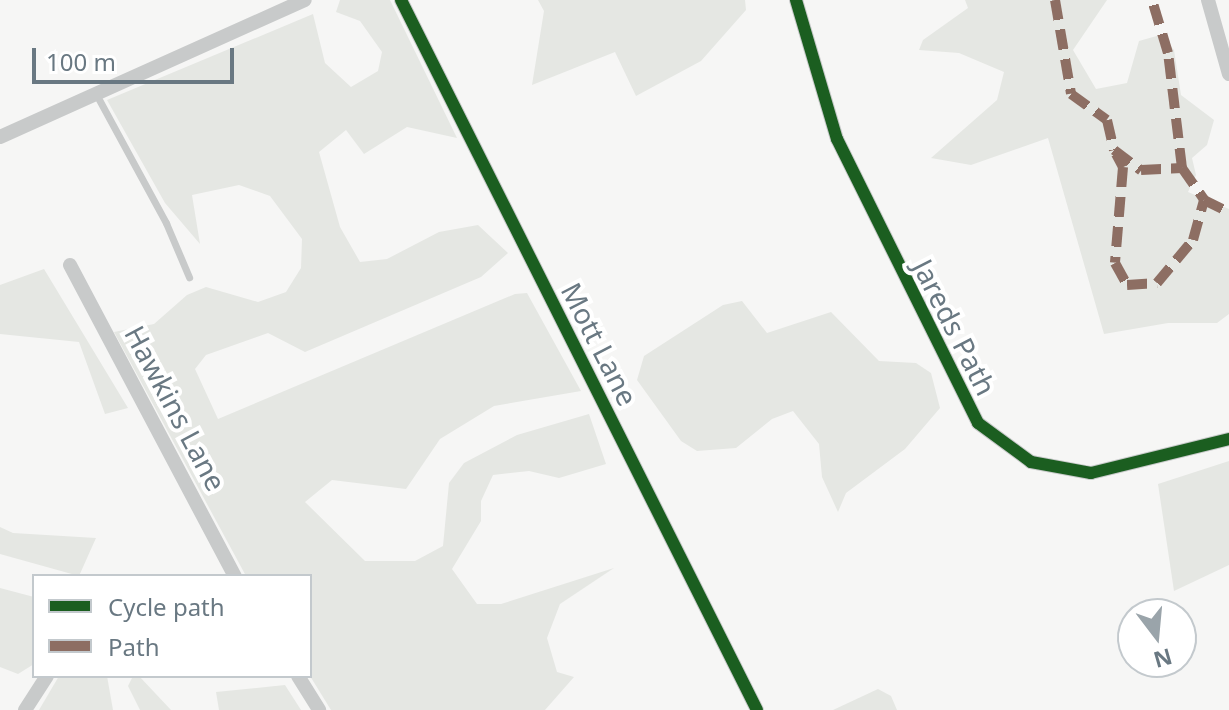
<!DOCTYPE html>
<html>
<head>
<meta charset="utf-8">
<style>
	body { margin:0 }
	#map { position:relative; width:1229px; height:710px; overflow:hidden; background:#f6f6f5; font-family:"Noto Sans",sans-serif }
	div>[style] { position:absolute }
	.green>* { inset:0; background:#e5e7e3 }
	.service>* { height:7px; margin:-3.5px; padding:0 3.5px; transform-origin:3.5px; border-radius:3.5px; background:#c8caca }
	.minor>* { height:14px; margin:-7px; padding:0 7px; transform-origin:7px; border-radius:7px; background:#c8caca }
	.quiet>* { height:10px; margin-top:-5px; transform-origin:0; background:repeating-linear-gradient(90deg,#8d6e63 0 20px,transparent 0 30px) }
	.cycleway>* { height:12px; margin:-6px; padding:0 6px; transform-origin:6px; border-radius:6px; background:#1b5e20 }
	span { translate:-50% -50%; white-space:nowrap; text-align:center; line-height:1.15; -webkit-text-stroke:8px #fff; paint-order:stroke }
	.street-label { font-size:28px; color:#697882 }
	.legend { position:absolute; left:32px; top:574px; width:280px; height:104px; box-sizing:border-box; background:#fff; border:2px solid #c3c9cd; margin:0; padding:10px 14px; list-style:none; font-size:24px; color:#697882 }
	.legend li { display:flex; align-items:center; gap:16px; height:40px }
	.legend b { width:40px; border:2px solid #c3c9cd }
	.north { position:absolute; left:1117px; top:598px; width:80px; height:80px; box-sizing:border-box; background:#fff; border:2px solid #c3c9cd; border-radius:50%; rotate:164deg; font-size:22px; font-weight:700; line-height:32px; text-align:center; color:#697882 }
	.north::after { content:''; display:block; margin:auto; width:28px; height:36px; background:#9aa4aa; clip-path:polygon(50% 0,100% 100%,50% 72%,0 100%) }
	.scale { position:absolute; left:32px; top:48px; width:202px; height:36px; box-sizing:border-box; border:4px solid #697882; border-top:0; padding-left:10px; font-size:24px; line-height:28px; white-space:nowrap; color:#697882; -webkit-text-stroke:6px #fff; paint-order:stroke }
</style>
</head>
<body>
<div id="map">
	<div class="green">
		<i style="clip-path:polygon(340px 0,390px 0,457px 138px,407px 127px,364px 154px,346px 130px,319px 152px,340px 227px,360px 262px,387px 259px,439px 232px,478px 225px,508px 253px,481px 277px,305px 352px,268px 333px,206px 355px,195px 369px,218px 419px,515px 294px,527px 293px,581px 391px,494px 406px,440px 439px,406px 489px,332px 480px,305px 502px,365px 561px,415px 561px,443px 546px,449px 483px,464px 463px,517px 435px,589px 414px,606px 464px,559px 478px,529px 471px,493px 475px,481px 501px,481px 521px,452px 569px,477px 604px,501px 604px,614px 568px,560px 604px,547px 638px,557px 672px,574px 677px,545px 710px,331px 710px,310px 676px,310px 576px,246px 576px,114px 332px,154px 324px,187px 295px,206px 287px,258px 302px,286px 292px,301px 268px,302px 239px,270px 196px,239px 185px,192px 195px,200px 244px,165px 203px,107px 100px,313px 14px,325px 63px,351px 87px,378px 71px,382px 52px,360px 21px,336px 12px)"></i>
		<i style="clip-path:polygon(538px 0,745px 0,746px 10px,701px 61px,636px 96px,615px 52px,532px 85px,544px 11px)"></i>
		<i style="clip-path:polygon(965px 0,1107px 0,1073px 50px,1096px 89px,1127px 83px,1139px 41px,1160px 35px,1174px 50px,1181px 95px,1214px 120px,1207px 145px,1192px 158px,1196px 175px,1188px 192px,1229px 209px,1229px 314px,1217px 323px,1168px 323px,1104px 334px,1048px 138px,971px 165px,931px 158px,997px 100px,1004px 72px,959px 53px,919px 50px,923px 40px,968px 8px)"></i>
		<i style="clip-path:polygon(44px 269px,128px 408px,105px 414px,79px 342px,0 334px,0 285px)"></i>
		<i style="clip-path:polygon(742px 301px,767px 333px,831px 312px,879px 361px,916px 363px,931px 373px,940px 408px,905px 449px,846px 493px,838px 512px,822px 477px,819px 444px,793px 411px,772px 419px,736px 448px,697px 451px,681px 441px,637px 380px,644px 356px,723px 305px)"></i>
		<i style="clip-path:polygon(1229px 461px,1229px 565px,1174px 591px,1158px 484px)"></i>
		<i style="clip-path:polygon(0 527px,13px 533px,96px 538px,79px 576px,0 554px)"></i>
		<i style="clip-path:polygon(0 588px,34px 597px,34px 664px,18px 674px,0 667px)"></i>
		<i style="clip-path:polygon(59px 676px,107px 676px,113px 710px,39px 710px)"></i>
		<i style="clip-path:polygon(133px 676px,139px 676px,171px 710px,140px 710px,128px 686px)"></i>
		<i style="clip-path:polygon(285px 685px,301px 710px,219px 710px,216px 692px)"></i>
		<i style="clip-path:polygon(878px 689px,891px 696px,897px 710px,833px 710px)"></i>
	</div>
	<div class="service">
		<i style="left:96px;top:94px;width:147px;rotate:61.5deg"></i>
		<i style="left:166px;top:223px;width:59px;rotate:66.9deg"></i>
	</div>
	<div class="minor">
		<i style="left:401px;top:0;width:794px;rotate:63.37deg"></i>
		<i style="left:796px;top:0;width:145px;rotate:73.6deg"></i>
		<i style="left:837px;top:139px;width:317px;rotate:63.6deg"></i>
		<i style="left:978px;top:423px;width:66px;rotate:36.3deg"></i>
		<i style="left:1031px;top:462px;width:61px;rotate:10.4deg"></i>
		<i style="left:1091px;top:473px;width:142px;rotate:-13.8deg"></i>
		<i style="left:1208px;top:0;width:77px;rotate:74.2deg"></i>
		<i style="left:0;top:137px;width:334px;rotate:-24.2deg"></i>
		<i style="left:70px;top:265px;width:352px;rotate:62.1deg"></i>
		<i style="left:298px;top:676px;width:40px;rotate:58deg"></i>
		<i style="left:25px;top:710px;width:40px;rotate:-57.1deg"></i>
	</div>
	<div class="quiet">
		<i style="left:1055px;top:0;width:95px;rotate:80.3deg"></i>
		<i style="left:1071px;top:94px;width:44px;rotate:35.8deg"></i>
		<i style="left:1107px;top:120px;width:31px;rotate:77deg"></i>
		<i style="left:1114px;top:150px;width:34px;rotate:37deg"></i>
		<i style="left:1141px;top:170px;width:41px;rotate:-2.8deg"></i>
		<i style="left:1182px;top:168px;width:116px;rotate:-96.9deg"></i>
		<i style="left:1168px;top:53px;width:55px;rotate:-106.8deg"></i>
		<i style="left:1116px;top:154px;width:15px;rotate:62deg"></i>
		<i style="left:1123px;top:167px;width:96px;rotate:94.8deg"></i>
		<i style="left:1115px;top:263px;width:25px;rotate:61deg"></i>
		<i style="left:1127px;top:285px;width:30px;rotate:-4deg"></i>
		<i style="left:1157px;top:283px;width:56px;rotate:-50.1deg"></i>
		<i style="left:1193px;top:240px;width:41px;rotate:-74.6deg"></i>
		<i style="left:1182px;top:168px;width:39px;rotate:55deg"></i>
		<i style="left:1204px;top:200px;width:28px;rotate:26deg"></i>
	</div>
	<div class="cycleway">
		<i style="left:401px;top:0;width:794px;rotate:63.37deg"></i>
		<i style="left:796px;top:0;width:145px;rotate:73.6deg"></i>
		<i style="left:837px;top:139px;width:317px;rotate:63.6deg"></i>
		<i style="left:978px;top:423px;width:66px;rotate:36.3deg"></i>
		<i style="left:1031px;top:462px;width:61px;rotate:10.4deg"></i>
		<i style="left:1091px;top:473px;width:142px;rotate:-13.8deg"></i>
	</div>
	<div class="street-label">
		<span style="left:955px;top:327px;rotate:63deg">Jareds Path</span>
		<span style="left:600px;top:344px;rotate:63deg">Mott Lane</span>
		<span style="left:176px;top:408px;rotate:62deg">Hawkins Lane</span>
	</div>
	<ul class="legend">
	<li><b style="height:10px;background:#1b5e20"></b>Cycle path</li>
	<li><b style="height:10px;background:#8d6e63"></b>Path</li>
	</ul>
	<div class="north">N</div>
	<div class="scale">100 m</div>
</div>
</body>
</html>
